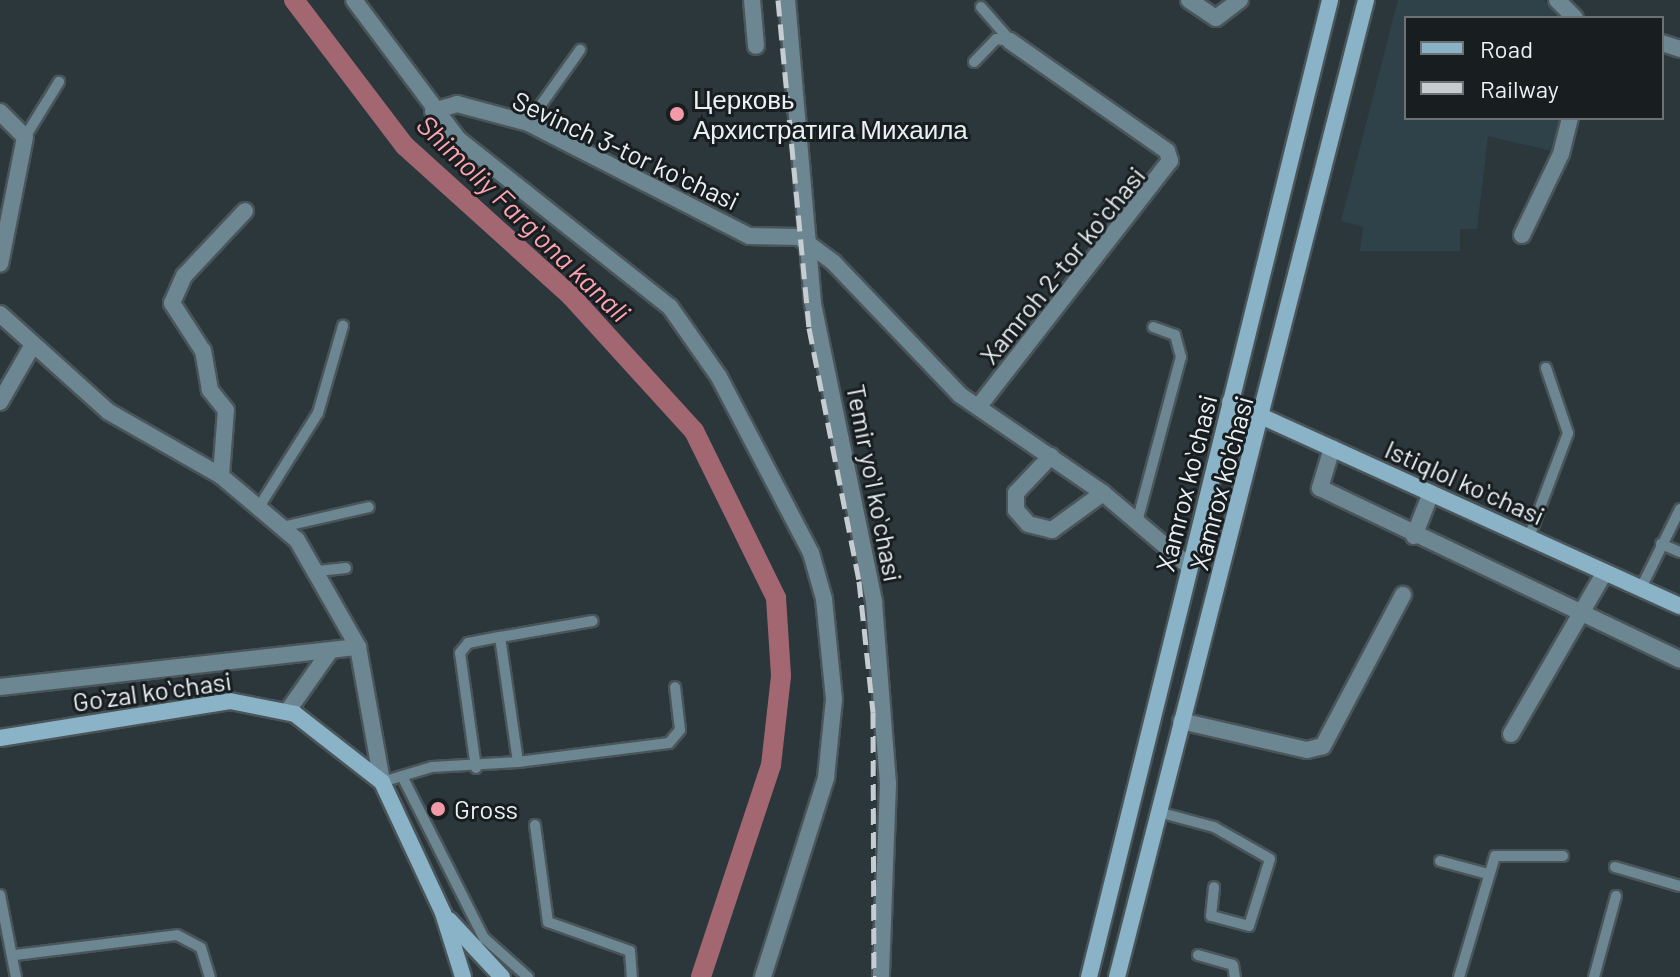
<!DOCTYPE html>
<html>
<head>
<meta charset="utf-8">
<style>
	body { margin:0 }
	#map { position:relative; width:1680px; height:977px; overflow:hidden; background:#2c373c; font-family:Barlow,sans-serif }
	div>[style] { position:absolute }
	.built>* { inset:0; background:#2f4149 }
	.canal>* { height:20px; margin:-10px; padding:0 10px; transform-origin:10px; border-radius:10px; background:#a26771 }
	.roads { filter:drop-shadow(2px 0 #4a5559) drop-shadow(-2px 0 #4a5559) drop-shadow(0 2px #4a5559) drop-shadow(0 -2px #4a5559) }
	.lane>* { height:10px; margin:-5px; padding:0 5px; transform-origin:5px; border-radius:5px; background:#6c8692 }
	.street>* { height:16px; margin:-8px; padding:0 8px; transform-origin:8px; border-radius:8px; background:#6c8692 }
	.secondary>* { height:16px; margin:-8px; padding:0 8px; transform-origin:8px; border-radius:8px; background:#8ab3c7 }
	.rail>* { height:5px; margin-top:-2.5px; transform-origin:0; background:repeating-linear-gradient(90deg,#c5cdd0 0 16px,transparent 0 24px) }
	.dots>* { width:22px; height:22px; translate:-50% -50%; box-sizing:border-box; border:4px solid #181d1f; border-radius:50% }
	span { translate:-50% -50%; white-space:nowrap; text-align:center; line-height:1.15; -webkit-text-stroke:6px #181d1f; paint-order:stroke }
	.poi-label { font-size:26px; color:#eaf1f4 }
	.left { translate:0 -50%; text-align:left }
	.street-label { font-size:26px; color:#eaf1f4 }
	.water-label { font-size:28px; color:#fda3b2; font-style:italic }
	.legend { position:absolute; left:1404px; top:16px; width:260px; height:104px; box-sizing:border-box; background:#181d1f; border:2px solid #6c7274; margin:0; padding:10px 14px; list-style:none; font-size:24px; color:#eaf1f4 }
	.legend li { display:flex; align-items:center; gap:16px; height:40px }
	.legend b { width:40px; border:2px solid #6c7274 }
</style>
</head>
<body>
<div id="map">
	<div class="built">
		<i style="clip-path:polygon(1398px 0,1544px 0,1558px 17px,1406px 18px,1406px 118px,1563px 118px,1556px 152px,1488px 136px,1477px 229px,1460px 229px,1460px 251px,1360px 251px,1363px 227px,1341px 221px)"></i>
	</div>
	<div class="canal">
		<i style="left:294px;top:0;width:183px;rotate:52.8deg"></i>
		<i style="left:405px;top:146px;width:224px;rotate:42.1deg"></i>
		<i style="left:571px;top:296px;width:183px;rotate:47.7deg"></i>
		<i style="left:694px;top:431px;width:186px;rotate:63.8deg"></i>
		<i style="left:776px;top:598px;width:78px;rotate:86.3deg"></i>
		<i style="left:781px;top:676px;width:90px;rotate:96.4deg"></i>
		<i style="left:771px;top:765px;width:223px;rotate:108.3deg"></i>
	</div>
	<div class="roads">
		<div class="lane">
			<i style="left:981px;top:7px;width:43px;rotate:48.8deg"></i>
			<i style="left:974px;top:62px;width:32px;rotate:-46deg"></i>
			<i style="left:996px;top:39px;width:14px;rotate:8deg"></i>
			<i style="left:528px;top:123px;width:90px;rotate:-54.5deg"></i>
			<i style="left:25px;top:137px;width:65px;rotate:-58.3deg"></i>
			<i style="left:259px;top:507px;width:111px;rotate:-57.9deg"></i>
			<i style="left:318px;top:413px;width:91px;rotate:-74deg"></i>
			<i style="left:1137px;top:522px;width:171px;rotate:-75.1deg"></i>
			<i style="left:1181px;top:357px;width:23px;rotate:-105deg"></i>
			<i style="left:1175px;top:335px;width:23px;rotate:-160deg"></i>
			<i style="left:282px;top:527px;width:89px;rotate:-12.9deg"></i>
			<i style="left:1529px;top:537px;width:111px;rotate:-69.4deg"></i>
			<i style="left:1568px;top:433px;width:69px;rotate:-108.7deg"></i>
			<i style="left:1661px;top:544px;width:21px;rotate:23deg"></i>
			<i style="left:318px;top:571px;width:28px;rotate:-6deg"></i>
			<i style="left:1641px;top:588px;width:88px;rotate:-63.7deg"></i>
			<i style="left:518px;top:762px;width:152px;rotate:-7.2deg"></i>
			<i style="left:669px;top:743px;width:17px;rotate:-50deg"></i>
			<i style="left:680px;top:730px;width:43px;rotate:-96.6deg"></i>
			<i style="left:476px;top:768px;width:116px;rotate:-97.9deg"></i>
			<i style="left:460px;top:653px;width:13px;rotate:-51deg"></i>
			<i style="left:468px;top:643px;width:33px;rotate:-11deg"></i>
			<i style="left:402px;top:776px;width:182px;rotate:63.2deg"></i>
			<i style="left:484px;top:938px;width:59px;rotate:41.6deg"></i>
			<i style="left:382px;top:782px;width:52px;rotate:-16.7deg"></i>
			<i style="left:432px;top:767px;width:86px;rotate:-3.3deg"></i>
			<i style="left:518px;top:762px;width:126px;rotate:-98.2deg"></i>
			<i style="left:500px;top:637px;width:94px;rotate:-9.8deg"></i>
			<i style="left:1158px;top:812px;width:58px;rotate:15deg"></i>
			<i style="left:1214px;top:827px;width:64px;rotate:29.7deg"></i>
			<i style="left:1270px;top:859px;width:70px;rotate:107.4deg"></i>
			<i style="left:1249px;top:926px;width:39px;rotate:-165deg"></i>
			<i style="left:1211px;top:916px;width:29px;rotate:-84deg"></i>
			<i style="left:535px;top:825px;width:98px;rotate:82.4deg"></i>
			<i style="left:548px;top:922px;width:87px;rotate:19.5deg"></i>
			<i style="left:630px;top:951px;width:26px;rotate:86deg"></i>
			<i style="left:1440px;top:861px;width:50px;rotate:15.2deg"></i>
			<i style="left:1615px;top:867px;width:68px;rotate:16.3deg"></i>
			<i style="left:0;top:895px;width:84px;rotate:79deg"></i>
			<i style="left:15px;top:955px;width:163px;rotate:-7deg"></i>
			<i style="left:177px;top:935px;width:27px;rotate:28deg"></i>
			<i style="left:201px;top:948px;width:30px;rotate:73deg"></i>
			<i style="left:1198px;top:955px;width:36px;rotate:16deg"></i>
			<i style="left:1233px;top:965px;width:12px;rotate:81deg"></i>
			<i style="left:1459px;top:977px;width:126px;rotate:-73.4deg"></i>
			<i style="left:1495px;top:856px;width:68px"></i>
			<i style="left:1594px;top:977px;width:84px;rotate:-74.8deg"></i>
		</div>
		<div class="street">
			<i style="left:354px;top:0;width:174px;rotate:53.2deg"></i>
			<i style="left:458px;top:139px;width:270px;rotate:38.4deg"></i>
			<i style="left:670px;top:307px;width:85px;rotate:55deg"></i>
			<i style="left:719px;top:377px;width:199px;rotate:62.4deg"></i>
			<i style="left:811px;top:553px;width:48px;rotate:74.2deg"></i>
			<i style="left:824px;top:599px;width:100px;rotate:84.3deg"></i>
			<i style="left:834px;top:699px;width:79px;rotate:95.8deg"></i>
			<i style="left:826px;top:778px;width:209px;rotate:107.6deg"></i>
			<i style="left:752px;top:0;width:46px;rotate:85deg"></i>
			<i style="left:787px;top:0;width:305px;rotate:85.1deg"></i>
			<i style="left:813px;top:304px;width:304px;rotate:78.4deg"></i>
			<i style="left:874px;top:602px;width:182px;rotate:85.6deg"></i>
			<i style="left:888px;top:783px;width:194px;rotate:92.1deg"></i>
			<i style="left:1189px;top:0;width:32px;rotate:34deg"></i>
			<i style="left:1216px;top:18px;width:30px;rotate:-37deg"></i>
			<i style="left:1557px;top:0;width:25px;rotate:45deg"></i>
			<i style="left:1662px;top:43px;width:19px;rotate:18deg"></i>
			<i style="left:433px;top:111px;width:25px;rotate:-16deg"></i>
			<i style="left:457px;top:104px;width:73px;rotate:15deg"></i>
			<i style="left:528px;top:123px;width:248px;rotate:27.1deg"></i>
			<i style="left:749px;top:236px;width:50px;rotate:1.1deg"></i>
			<i style="left:799px;top:237px;width:42px;rotate:36.3deg"></i>
			<i style="left:833px;top:262px;width:184px;rotate:46.3deg"></i>
			<i style="left:960px;top:395px;width:173px;rotate:34.4deg"></i>
			<i style="left:1103px;top:493px;width:114px;rotate:40.4deg"></i>
			<i style="left:0;top:112px;width:35px;rotate:45deg"></i>
			<i style="left:25px;top:137px;width:129px;rotate:101.1deg"></i>
			<i style="left:1522px;top:235px;width:90px;rotate:-64.3deg"></i>
			<i style="left:1561px;top:154px;width:37px;rotate:-76deg"></i>
			<i style="left:0;top:314px;width:147px;rotate:42deg"></i>
			<i style="left:109px;top:412px;width:129px;rotate:29.7deg"></i>
			<i style="left:221px;top:476px;width:99px;rotate:40.1deg"></i>
			<i style="left:297px;top:540px;width:123px;rotate:60.3deg"></i>
			<i style="left:358px;top:647px;width:137px;rotate:79.9deg"></i>
			<i style="left:0;top:402px;width:62px;rotate:-60.1deg"></i>
			<i style="left:979px;top:406px;width:311px;rotate:-52.1deg"></i>
			<i style="left:1170px;top:161px;width:10px;rotate:-107deg"></i>
			<i style="left:1167px;top:151px;width:192px;rotate:-145deg"></i>
			<i style="left:1332px;top:448px;width:42px;rotate:106.7deg"></i>
			<i style="left:1320px;top:488px;width:399px;rotate:25.5deg"></i>
			<i style="left:1051px;top:456px;width:51px;rotate:133.4deg"></i>
			<i style="left:1016px;top:493px;width:17px;rotate:90deg"></i>
			<i style="left:1016px;top:510px;width:18px;rotate:49deg"></i>
			<i style="left:1028px;top:524px;width:25px;rotate:14deg"></i>
			<i style="left:1052px;top:530px;width:63px;rotate:-36deg"></i>
			<i style="left:221px;top:476px;width:66px;rotate:-85.7deg"></i>
			<i style="left:226px;top:410px;width:26px;rotate:-129deg"></i>
			<i style="left:210px;top:390px;width:40px;rotate:-100deg"></i>
			<i style="left:203px;top:351px;width:57px;rotate:-122.9deg"></i>
			<i style="left:172px;top:303px;width:30px;rotate:-66deg"></i>
			<i style="left:184px;top:276px;width:89px;rotate:-46.8deg"></i>
			<i style="left:1414px;top:536px;width:46px;rotate:-68.4deg"></i>
			<i style="left:0;top:687px;width:360px;rotate:-6.4deg"></i>
			<i style="left:287px;top:712px;width:75px;rotate:-54.8deg"></i>
			<i style="left:1181px;top:721px;width:129px;rotate:13deg"></i>
			<i style="left:1307px;top:750px;width:16px;rotate:-14deg"></i>
			<i style="left:1323px;top:746px;width:171px;rotate:-62.1deg"></i>
			<i style="left:1511px;top:734px;width:187px;rotate:-59.9deg"></i>
		</div>
		<div class="secondary">
			<i style="left:1230px;top:402px;width:494px;rotate:24.4deg"></i>
			<i style="left:0;top:738px;width:233px;rotate:-9.1deg"></i>
			<i style="left:230px;top:701px;width:66px;rotate:11.3deg"></i>
			<i style="left:295px;top:714px;width:110px;rotate:38deg"></i>
			<i style="left:382px;top:782px;width:145px;rotate:65deg"></i>
			<i style="left:443px;top:913px;width:67px;rotate:72.6deg"></i>
			<i style="left:449px;top:920px;width:78px;rotate:47.1deg"></i>
			<i style="left:1089px;top:977px;width:1006px;rotate:-76.14deg"></i>
			<i style="left:1117px;top:977px;width:1008px;rotate:-75.7deg"></i>
		</div>
	</div>
	<div class="rail">
		<i style="left:778px;top:0;width:329px;rotate:84.6deg"></i>
		<i style="left:809px;top:328px;width:258px;rotate:78.8deg"></i>
		<i style="left:859px;top:581px;width:132px;rotate:83.9deg"></i>
		<i style="left:873px;top:712px;width:265px;rotate:89.8deg"></i>
	</div>
	<div class="dots">
		<i style="left:677px;top:114px;background:#f39aa9"></i>
		<i style="left:438px;top:809px;background:#f39aa9"></i>
	</div>
	<div class="poi-label">
		<span class="left" style="left:693px;top:114px">Церковь<br>Архистратига Михаила</span>
		<span class="left" style="left:454px;top:809px">Gross</span>
	</div>
	<div class="street-label">
		<span style="left:626px;top:150px;rotate:25deg">Sevinch 3-tor koʻchasi</span>
		<span style="left:1062px;top:265px;rotate:-51deg">Xamroh 2-tor koʻchasi</span>
		<span style="left:1465px;top:482px;rotate:24deg">Istiqlol koʻchasi</span>
		<span style="left:875px;top:483px;rotate:79deg">Temir yoʻl koʻchasi</span>
		<span style="left:1186px;top:483px;rotate:-76deg">Xamrox koʻchasi</span>
		<span style="left:1221px;top:483px;rotate:-75deg">Xamrox ko'chasi</span>
		<span style="left:152px;top:691px;rotate:-8deg">Goʻzal koʻchasi</span>
	</div>
	<div class="water-label">
		<span style="left:524px;top:218px;rotate:44deg">Shimoliy Fargʻona kanali</span>
	</div>
	<ul class="legend">
	<li><b style="height:10px;background:#8ab3c7"></b>Road</li>
	<li><b style="height:10px;background:#c5cdd0"></b>Railway</li>
	</ul>
</div>
</body>
</html>
